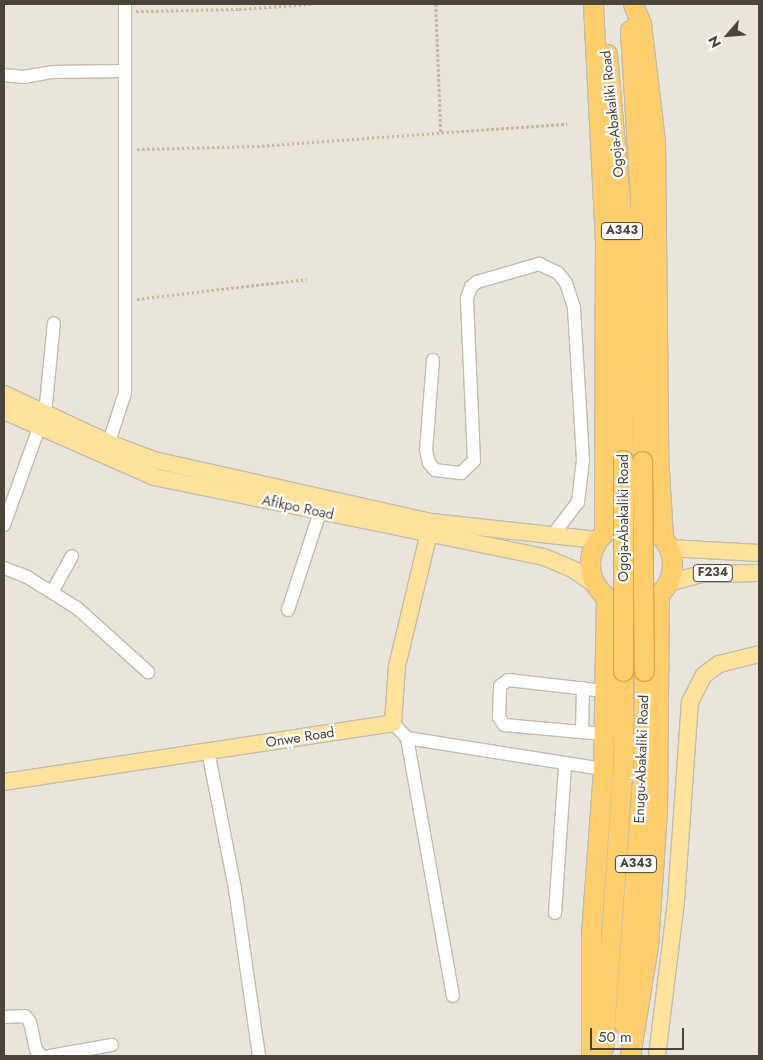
<!DOCTYPE html>
<html>
<head>
<meta charset="utf-8">
<style>
	body { margin:0 }
	#map { position:relative; width:763px; height:1060px; overflow:hidden; background:#f6f3ec; font-family:Jost,sans-serif }
	div>[style] { position:absolute }
	.residential>* { inset:0; background:#eae5da; transform-origin:0 0 }
	.path>* { height:2.5px; margin-top:-1.25px; transform-origin:0; background:repeating-linear-gradient(90deg,#c4b79f 0 2.5px,transparent 0 5px) }
	.roads { filter:drop-shadow(1px 0 #c2bbae) drop-shadow(-1px 0 #c2bbae) drop-shadow(0 1px #c2bbae) drop-shadow(0 -1px #c2bbae) }
	.minor>* { height:12px; margin:-6px; padding:0 6px; transform-origin:6px; border-radius:6px; background:#fff }
	.major>* { height:16px; margin:-8px; padding:0 8px; transform-origin:8px; border-radius:8px; background:#ffe39c }
	.highway>* { height:19px; margin:-9.5px; padding:0 9.5px; transform-origin:9.5px; border-radius:9.5px; background:#ffcf6e }
	.highway>.ring { margin:-9.5px; padding:0; box-sizing:content-box; background:none; border:19px solid #ffcf6e; border-radius:50% }
	.bridges { filter:drop-shadow(1px 0 #e0a43c) drop-shadow(-1px 0 #e0a43c) drop-shadow(0 1px #e0a43c) drop-shadow(0 -1px #e0a43c) }
	.highway-bridge>* { height:19px; margin:-9.5px; padding:0 9.5px; transform-origin:9.5px; border-radius:9.5px; background:#ffcf6e }
	span { translate:-50% -50%; white-space:nowrap; text-align:center; line-height:1.15; -webkit-text-stroke:4.5px #fff; paint-order:stroke }
	.shield-label span { padding:1px 4px; background:#fff; border:1px solid; border-radius:4px; -webkit-text-stroke-width:0 }
	.shield-label { font-size:12px; color:#4b4439; font-weight:700 }
	.street-label { font-size:14px; color:#4b4439 }
	.frame { position:absolute; inset:0; border:5px solid #4b4439; pointer-events:none }
	.north { position:absolute; left:703px; top:10px; width:50px; height:50px; -webkit-text-stroke:4px #fff; paint-order:stroke; rotate:243deg; font-size:14px; font-weight:700; line-height:20px; text-align:center; color:#4b4439 }
	.north::after { content:''; display:block; margin:auto; width:18px; height:22px; background:#4b4439; clip-path:polygon(50% 0,100% 100%,50% 72%,0 100%) }
	.scale { position:absolute; left:590px; top:1028px; width:94px; height:22px; box-sizing:border-box; border:2px solid #4b4439; border-top:0; padding-left:6px; font-size:15px; line-height:18px; white-space:nowrap; color:#4b4439; -webkit-text-stroke:4px #fff; paint-order:stroke }
</style>
</head>
<body>
<div id="map">
	<div class="residential">
		<i style="left:4px;top:4px;width:755px;height:1052px"></i>
	</div>
	<div class="path">
		<i style="left:436px;top:4px;width:130px;rotate:87.8deg"></i>
		<i style="left:136px;top:11px;width:103px;rotate:-1.1deg"></i>
		<i style="left:239px;top:9px;width:72px;rotate:-4deg"></i>
		<i style="left:137px;top:149px;width:120px;rotate:-1.4deg"></i>
		<i style="left:257px;top:146px;width:311px;rotate:-4.1deg"></i>
		<i style="left:137px;top:299px;width:171px;rotate:-6.7deg"></i>
	</div>
	<div class="roads">
		<div class="minor">
			<i style="left:4px;top:75px;width:20px;rotate:6deg"></i>
			<i style="left:24px;top:77px;width:28px;rotate:-10deg"></i>
			<i style="left:52px;top:72px;width:73px;rotate:-0.8deg"></i>
			<i style="left:433px;top:360px;width:90px;rotate:94.4deg"></i>
			<i style="left:426px;top:450px;width:13px;rotate:77deg"></i>
			<i style="left:429px;top:463px;width:9px;rotate:49deg"></i>
			<i style="left:435px;top:470px;width:26px;rotate:7deg"></i>
			<i style="left:461px;top:473px;width:18px;rotate:-43deg"></i>
			<i style="left:474px;top:461px;width:163px;rotate:-92.5deg"></i>
			<i style="left:467px;top:298px;width:12px;rotate:-70deg"></i>
			<i style="left:471px;top:287px;width:8px;rotate:-40deg"></i>
			<i style="left:477px;top:282px;width:65px;rotate:-16.2deg"></i>
			<i style="left:539px;top:264px;width:21px;rotate:25deg"></i>
			<i style="left:558px;top:273px;width:13px;rotate:51deg"></i>
			<i style="left:566px;top:283px;width:26px;rotate:72deg"></i>
			<i style="left:574px;top:308px;width:152px;rotate:86.6deg"></i>
			<i style="left:583px;top:460px;width:42px;rotate:96.8deg"></i>
			<i style="left:578px;top:502px;width:43px;rotate:127.4deg"></i>
			<i style="left:45px;top:414px;width:91px;rotate:-84.4deg"></i>
			<i style="left:106px;top:451px;width:61px;rotate:-71.9deg"></i>
			<i style="left:125px;top:393px;width:389px;rotate:-90deg"></i>
			<i style="left:4px;top:525px;width:103px;rotate:-70.2deg"></i>
			<i style="left:4px;top:568px;width:25px;rotate:21deg"></i>
			<i style="left:27px;top:577px;width:59px;rotate:31.8deg"></i>
			<i style="left:77px;top:608px;width:96px;rotate:42deg"></i>
			<i style="left:52px;top:592px;width:41px;rotate:-60.9deg"></i>
			<i style="left:288px;top:610px;width:103px;rotate:-71.9deg"></i>
			<i style="left:393px;top:723px;width:21px;rotate:47deg"></i>
			<i style="left:407px;top:738px;width:198px;rotate:9deg"></i>
			<i style="left:582px;top:732px;width:44px;rotate:-88.7deg"></i>
			<i style="left:603px;top:734px;width:99px;rotate:-174.8deg"></i>
			<i style="left:504px;top:725px;width:9px;rotate:-122deg"></i>
			<i style="left:499px;top:717px;width:31px;rotate:-88deg"></i>
			<i style="left:500px;top:686px;width:10px;rotate:-37deg"></i>
			<i style="left:508px;top:680px;width:97px;rotate:6.5deg"></i>
			<i style="left:407px;top:738px;width:262px;rotate:79.9deg"></i>
			<i style="left:208px;top:751px;width:141px;rotate:78.9deg"></i>
			<i style="left:235px;top:889px;width:169px;rotate:81.8deg"></i>
			<i style="left:555px;top:913px;width:148px;rotate:-86.1deg"></i>
			<i style="left:4px;top:1017px;width:21px;rotate:-3deg"></i>
			<i style="left:25px;top:1016px;width:8px;rotate:50deg"></i>
			<i style="left:30px;top:1022px;width:29px;rotate:78deg"></i>
			<i style="left:36px;top:1050px;width:8px;rotate:45deg"></i>
			<i style="left:50px;top:1056px;width:63px;rotate:-10.1deg"></i>
		</div>
		<div class="major">
			<i style="left:4px;top:394px;width:116px;rotate:25deg"></i>
			<i style="left:109px;top:443px;width:48px;rotate:20.7deg"></i>
			<i style="left:154px;top:460px;width:284px;rotate:12.6deg"></i>
			<i style="left:431px;top:522px;width:167px;rotate:6.2deg"></i>
			<i style="left:4px;top:411px;width:164px;rotate:23.7deg"></i>
			<i style="left:154px;top:477px;width:398px;rotate:11.6deg"></i>
			<i style="left:544px;top:557px;width:33px;rotate:23deg"></i>
			<i style="left:574px;top:570px;width:28px;rotate:35deg"></i>
			<i style="left:669px;top:548px;width:90px;rotate:3.2deg"></i>
			<i style="left:668px;top:583px;width:35px;rotate:-15deg"></i>
			<i style="left:702px;top:574px;width:57px;rotate:-1deg"></i>
			<i style="left:4px;top:782px;width:393px;rotate:-8.6deg"></i>
			<i style="left:393px;top:723px;width:57px;rotate:-86deg"></i>
			<i style="left:397px;top:666px;width:146px;rotate:-76.5deg"></i>
			<i style="left:657px;top:1056px;width:156px;rotate:-83deg"></i>
			<i style="left:676px;top:901px;width:199px;rotate:-86deg"></i>
			<i style="left:690px;top:702px;width:30px;rotate:-63deg"></i>
			<i style="left:704px;top:675px;width:19px;rotate:-36deg"></i>
			<i style="left:719px;top:664px;width:41px;rotate:-14deg"></i>
		</div>
		<div class="highway">
			<i style="left:593px;top:4px;width:236px;rotate:87.1deg"></i>
			<i style="left:605px;top:240px;width:292px;rotate:90.2deg"></i>
			<i style="left:633px;top:4px;width:22px;rotate:68deg"></i>
			<i style="left:641px;top:24px;width:119px;rotate:83.2deg"></i>
			<i style="left:655px;top:142px;width:312px;rotate:89.4deg"></i>
			<i style="left:658px;top:454px;width:83px;rotate:86.6deg"></i>
			<i style="left:630px;top:30px;width:170px;rotate:86.6deg"></i>
			<i style="left:640px;top:200px;width:261px;rotate:89.6deg"></i>
			<i style="left:607px;top:54px;width:172px;rotate:85deg"></i>
			<i style="left:622px;top:225px;width:235px;rotate:89.8deg"></i>
			<i class="ring" style="left:590px;top:523px;width:63px;height:63px"></i>
			<i style="left:624px;top:1025px;width:261px;rotate:-85.8deg"></i>
			<i style="left:643px;top:765px;width:94px;rotate:-89.4deg"></i>
			<i style="left:603px;top:1048px;width:286px;rotate:-86deg"></i>
			<i style="left:623px;top:763px;width:92px;rotate:-90deg"></i>
			<i style="left:591px;top:1056px;width:122px;rotate:-90deg"></i>
			<i style="left:591px;top:934px;width:165px;rotate:-85.8deg"></i>
			<i style="left:603px;top:769px;width:173px;rotate:-89deg"></i>
			<i style="left:630px;top:1056px;width:112px;rotate:-80.8deg"></i>
			<i style="left:648px;top:945px;width:135px;rotate:-86.2deg"></i>
			<i style="left:657px;top:810px;width:216px;rotate:-89.5deg"></i>
		</div>
	</div>
	<div class="bridges">
		<div class="highway-bridge">
			<i style="left:642px;top:461px;width:210px;rotate:89.5deg"></i>
			<i style="left:623px;top:671px;width:211px;rotate:-90deg"></i>
		</div>
	</div>
	<div class="shield-label">
		<span style="left:622px;top:231px">A343</span>
		<span style="left:713px;top:573px">F234</span>
		<span style="left:636px;top:864px">A343</span>
	</div>
	<div class="street-label">
		<span style="left:612px;top:114px;rotate:-96deg">Ogoja-Abakaliki Road</span>
		<span style="left:298px;top:507px;rotate:12deg">Afikpo Road</span>
		<span style="left:623px;top:518px;rotate:-90deg">Ogoja-Abakaliki Road</span>
		<span style="left:300px;top:737px;rotate:-9deg">Onwe Road</span>
		<span style="left:641px;top:759px;rotate:-88deg">Enugu-Abakaliki Road</span>
	</div>
	<div class="frame"></div>
	<div class="north">N</div>
	<div class="scale">50 m</div>
</div>
</body>
</html>
